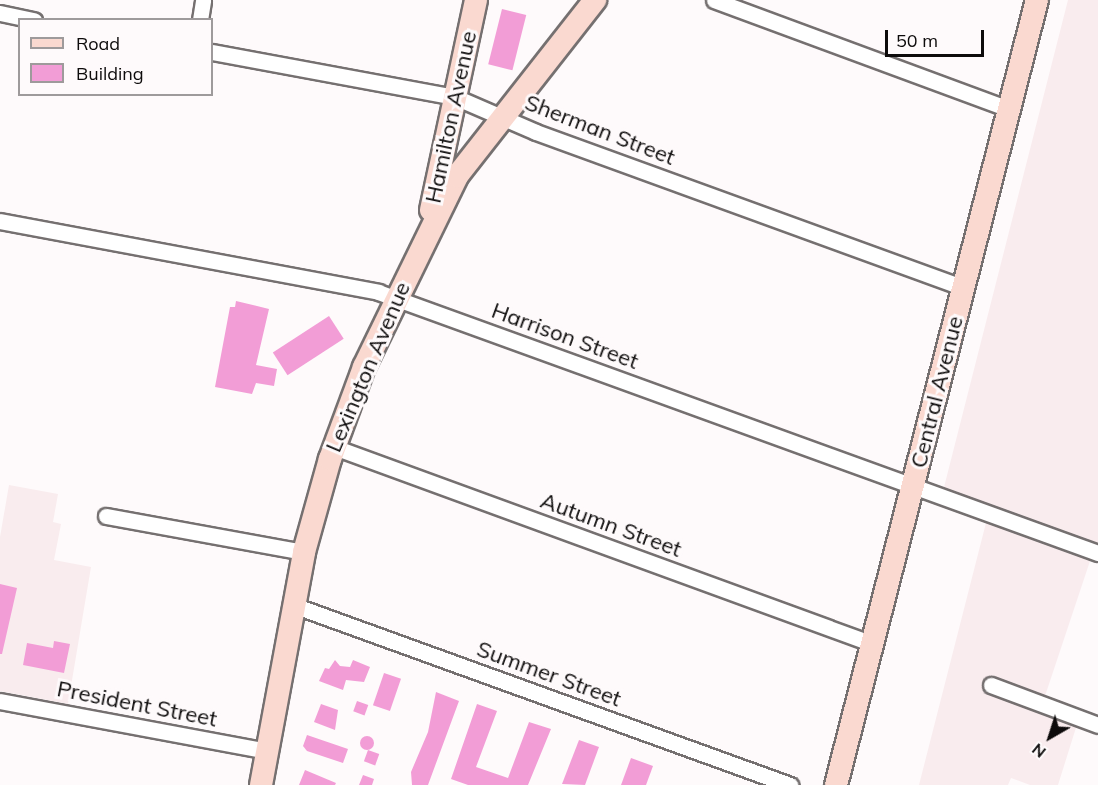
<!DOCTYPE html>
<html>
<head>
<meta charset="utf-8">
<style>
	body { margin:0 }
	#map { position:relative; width:1098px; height:785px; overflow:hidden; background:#fefafb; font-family:Mulish,sans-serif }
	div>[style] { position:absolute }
	.built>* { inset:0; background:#f9ecee }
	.building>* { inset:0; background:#f29dd6; transform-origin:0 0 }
	.round { border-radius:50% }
	.roads { filter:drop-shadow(2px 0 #757070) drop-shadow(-2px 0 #757070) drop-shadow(0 2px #757070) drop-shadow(0 -2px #757070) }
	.street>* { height:15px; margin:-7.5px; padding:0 7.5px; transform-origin:7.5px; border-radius:7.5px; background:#fff }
	.secondary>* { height:22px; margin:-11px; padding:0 11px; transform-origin:11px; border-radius:11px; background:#fad9d0 }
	span { translate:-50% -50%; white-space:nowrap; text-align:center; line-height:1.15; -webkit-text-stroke:6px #fefafb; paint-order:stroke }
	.street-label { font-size:22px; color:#0d0b0b }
	.legend { position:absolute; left:18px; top:18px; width:195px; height:78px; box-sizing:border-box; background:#fefafb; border:2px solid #9e9a9b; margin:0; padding:8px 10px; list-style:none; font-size:18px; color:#0d0b0b }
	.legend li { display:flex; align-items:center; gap:12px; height:30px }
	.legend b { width:30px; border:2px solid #9e9a9b }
	.north { position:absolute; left:1020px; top:707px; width:60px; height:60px; -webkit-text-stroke:4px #fefafb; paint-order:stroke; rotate:219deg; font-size:16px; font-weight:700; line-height:24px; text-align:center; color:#0d0b0b }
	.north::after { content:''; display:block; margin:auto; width:21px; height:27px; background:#0d0b0b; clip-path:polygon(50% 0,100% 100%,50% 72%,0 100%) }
	.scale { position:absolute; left:885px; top:30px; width:99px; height:27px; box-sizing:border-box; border:3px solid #0d0b0b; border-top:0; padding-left:8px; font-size:18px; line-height:21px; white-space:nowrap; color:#0d0b0b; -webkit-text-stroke:4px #fefafb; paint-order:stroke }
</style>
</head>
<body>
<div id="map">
	<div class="built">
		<i style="clip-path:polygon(1068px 0,1098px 0,1098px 553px,1093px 552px,1043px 702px,1079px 718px,1058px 785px,1030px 785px,1011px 778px,1008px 785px,919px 785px,988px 515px,941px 499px)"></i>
		<i style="clip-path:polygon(9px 485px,58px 494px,53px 522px,61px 524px,54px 560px,91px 567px,68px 704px,0 691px,0 537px)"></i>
	</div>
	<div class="building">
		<i style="left:502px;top:9px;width:25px;height:57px;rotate:14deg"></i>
		<i style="clip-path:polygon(236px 301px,269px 309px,256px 365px,277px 369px,274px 386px,256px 383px,252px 394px,215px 387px,230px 307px,235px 307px)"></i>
		<i style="left:329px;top:316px;width:27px;height:67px;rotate:57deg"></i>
		<i style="clip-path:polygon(0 584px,17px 588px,2px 654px,0 654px)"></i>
		<i style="clip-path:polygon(54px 641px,70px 644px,64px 673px,23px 665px,27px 643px,53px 648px)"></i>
		<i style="clip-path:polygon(335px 660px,340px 666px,350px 667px,353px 660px,370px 667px,364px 682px,346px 680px,343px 690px,319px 681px,325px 668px,329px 669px)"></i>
		<i style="left:384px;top:673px;width:18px;height:34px;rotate:19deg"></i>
		<i style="clip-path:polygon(436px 692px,459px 701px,428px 785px,412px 785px,411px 772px,428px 732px)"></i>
		<i style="left:357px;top:701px;width:12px;height:11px;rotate:20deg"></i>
		<i style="clip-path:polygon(321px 704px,338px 710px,335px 730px,314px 722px)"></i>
		<i style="clip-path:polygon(477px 704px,497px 711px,476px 767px,508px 778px,529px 722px,551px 729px,528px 785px,468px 785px,451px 779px)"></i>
		<i style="clip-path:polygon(307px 735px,348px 749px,343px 763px,307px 751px,303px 746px)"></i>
		<i class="round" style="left:360px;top:736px;width:14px;height:14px"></i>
		<i style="clip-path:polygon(579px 740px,599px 747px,585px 785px,562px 784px)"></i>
		<i style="left:368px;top:750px;width:12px;height:12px;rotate:20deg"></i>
		<i style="clip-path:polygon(631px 758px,653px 766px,646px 785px,621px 785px)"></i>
		<i style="clip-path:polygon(305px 770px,336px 783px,335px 785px,299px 785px)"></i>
		<i style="clip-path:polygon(363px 775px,374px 779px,372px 785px,359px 785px)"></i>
	</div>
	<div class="roads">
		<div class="street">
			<i style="left:714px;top:0;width:314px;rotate:20.3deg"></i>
			<i style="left:0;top:13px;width:35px;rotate:12deg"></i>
			<i style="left:200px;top:20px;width:20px;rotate:-81deg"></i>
			<i style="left:212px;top:52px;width:247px;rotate:10.5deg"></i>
			<i style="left:455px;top:97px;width:88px;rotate:23.4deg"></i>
			<i style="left:536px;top:132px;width:454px;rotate:20deg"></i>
			<i style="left:0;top:221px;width:385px;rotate:10.6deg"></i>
			<i style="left:378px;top:292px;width:766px;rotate:19.93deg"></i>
			<i style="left:334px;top:447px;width:574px;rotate:20.08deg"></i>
			<i style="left:106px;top:516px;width:201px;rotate:10.3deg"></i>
			<i style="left:293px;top:605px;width:529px;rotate:19.91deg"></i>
			<i style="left:991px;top:685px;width:114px;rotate:20.5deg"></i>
			<i style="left:0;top:701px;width:271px;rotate:10.6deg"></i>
		</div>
		<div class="secondary">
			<i style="left:431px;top:210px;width:215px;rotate:-77.9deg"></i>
			<i style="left:261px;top:785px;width:237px;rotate:-79.5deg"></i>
			<i style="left:304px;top:552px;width:97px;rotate:-74.4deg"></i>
			<i style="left:330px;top:459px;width:98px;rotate:-69.7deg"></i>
			<i style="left:364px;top:367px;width:212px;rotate:-64deg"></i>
			<i style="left:457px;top:176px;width:224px;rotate:-51.9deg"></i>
			<i style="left:836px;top:785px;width:810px;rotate:-75.64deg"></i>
		</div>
	</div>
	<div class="street-label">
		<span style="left:451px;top:117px;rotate:-78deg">Hamilton Avenue</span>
		<span style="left:600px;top:130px;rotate:21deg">Sherman Street</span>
		<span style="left:565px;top:336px;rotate:20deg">Harrison Street</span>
		<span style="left:368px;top:367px;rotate:-67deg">Lexington Avenue</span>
		<span style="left:937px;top:392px;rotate:-76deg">Central Avenue</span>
		<span style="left:611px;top:525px;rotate:20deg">Autumn Street</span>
		<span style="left:549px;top:674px;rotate:20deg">Summer Street</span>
		<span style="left:137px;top:704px;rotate:11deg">President Street</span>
	</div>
	<ul class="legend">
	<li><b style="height:8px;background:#fad9d0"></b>Road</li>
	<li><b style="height:16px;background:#f29dd6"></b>Building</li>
	</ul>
	<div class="north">N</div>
	<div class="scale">50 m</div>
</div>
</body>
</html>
